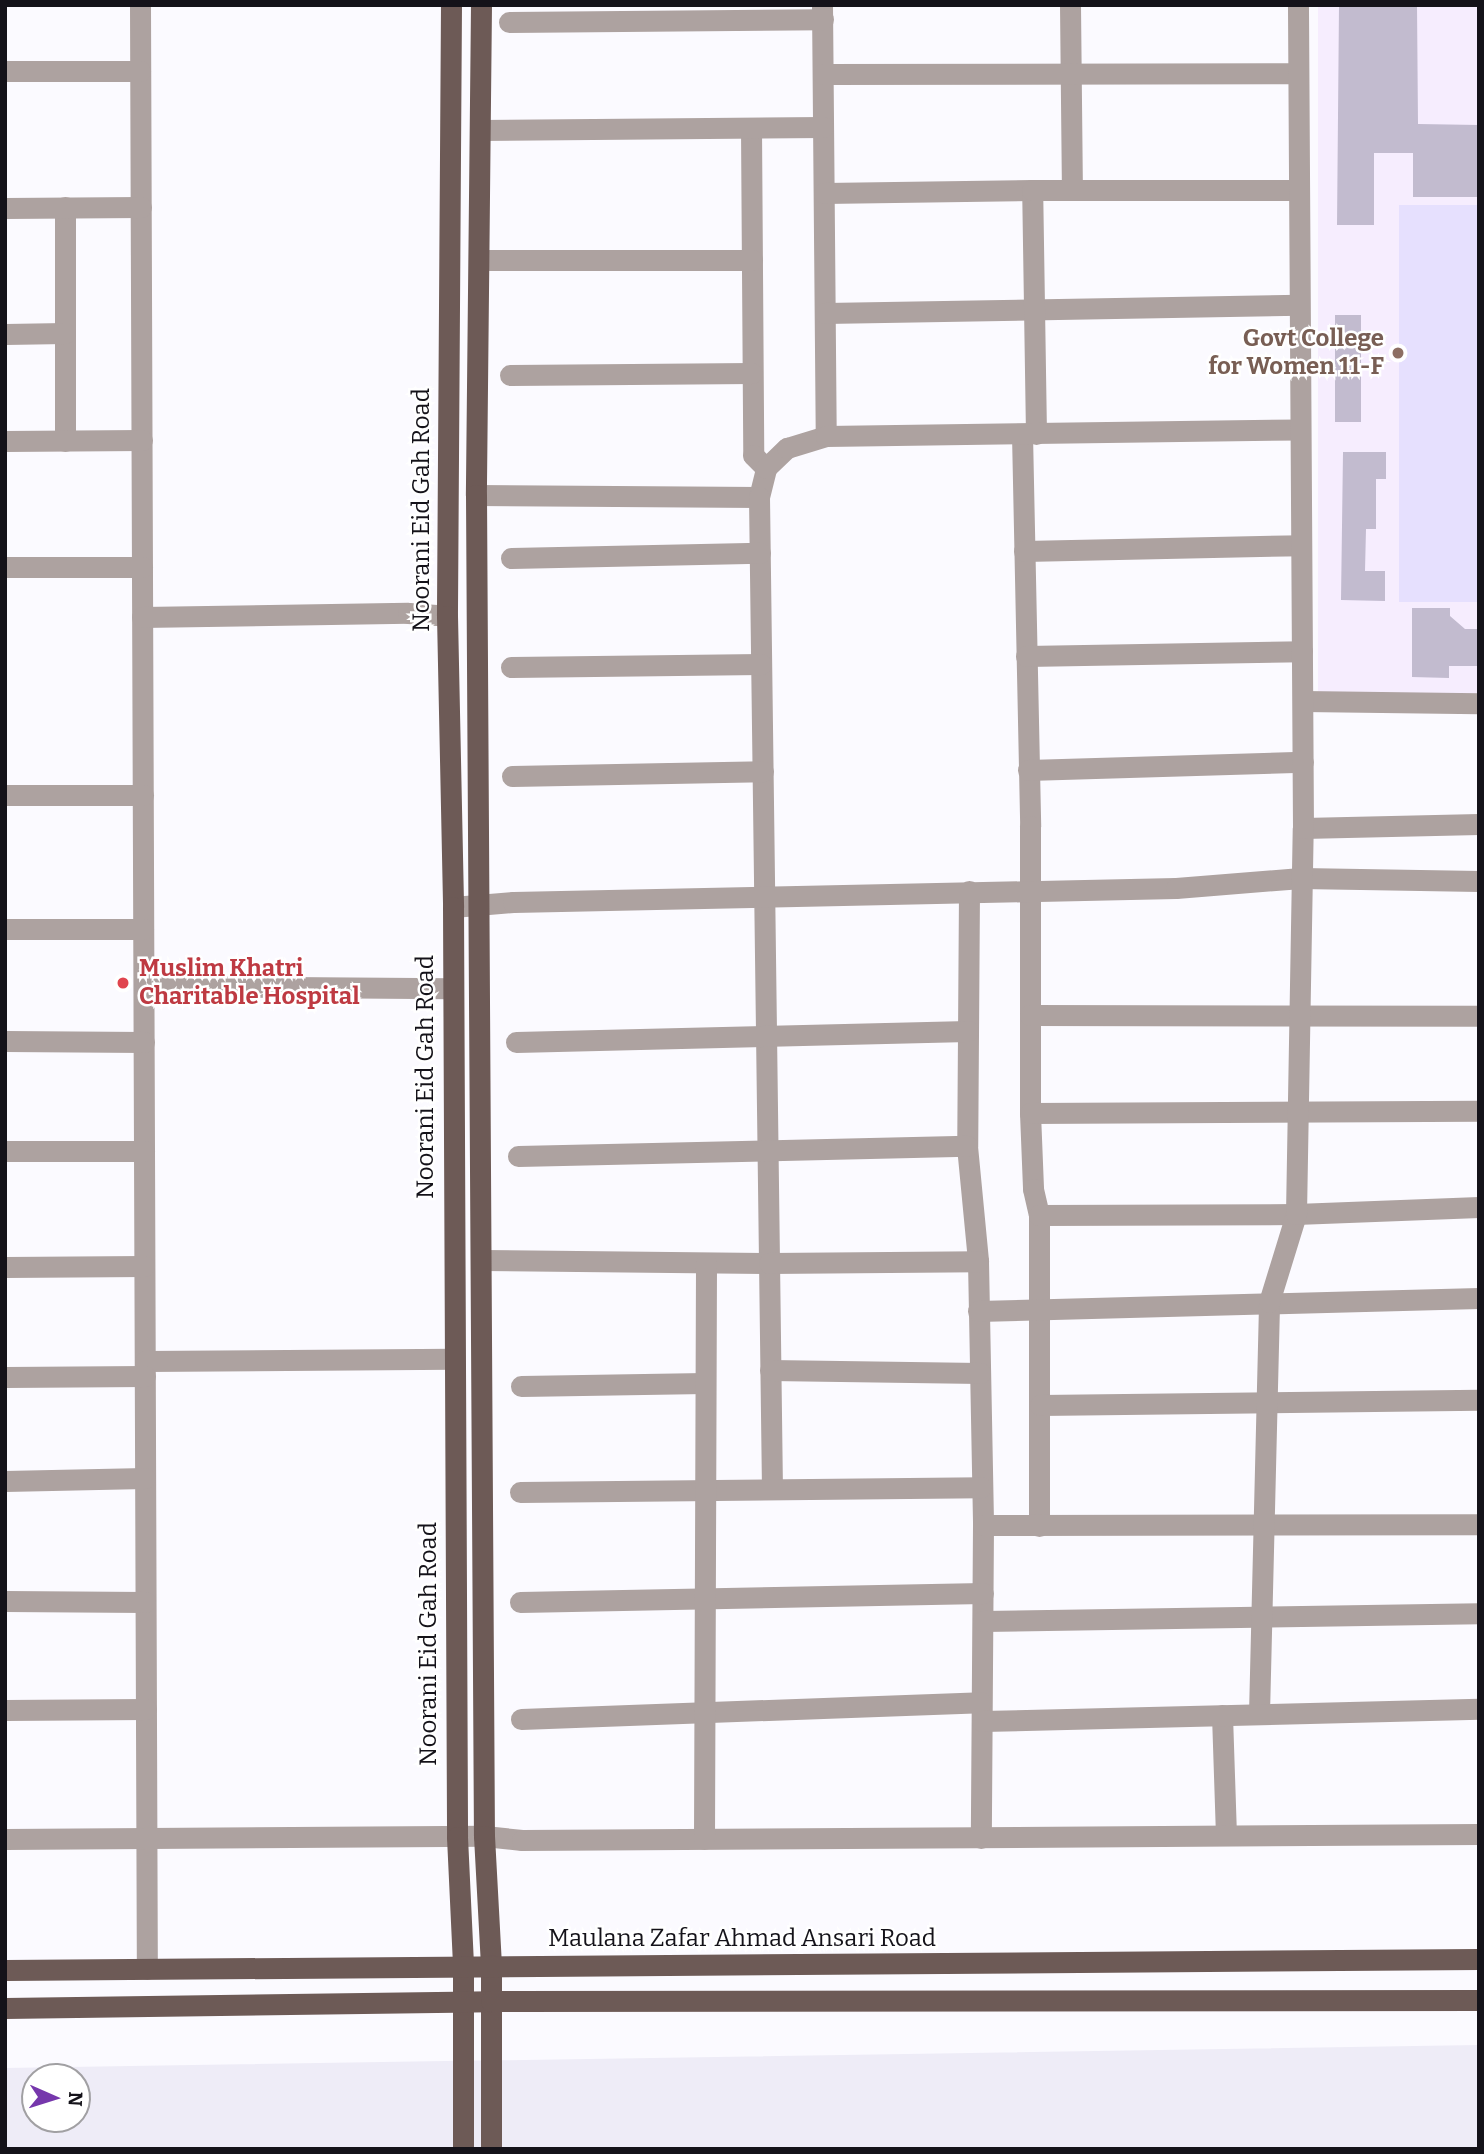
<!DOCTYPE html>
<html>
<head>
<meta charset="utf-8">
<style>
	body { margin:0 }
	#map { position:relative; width:1484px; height:2154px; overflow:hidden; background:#fbfaff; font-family:Bitter,serif }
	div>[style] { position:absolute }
	.built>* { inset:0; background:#eeecf7 }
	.education>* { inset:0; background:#f6edfe; transform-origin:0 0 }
	.green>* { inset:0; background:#e6e0fe; transform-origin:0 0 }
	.building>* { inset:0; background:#c2bbcf; transform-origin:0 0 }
	.minor>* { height:21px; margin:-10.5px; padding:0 10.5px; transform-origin:10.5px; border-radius:10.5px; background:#ada2a0 }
	.major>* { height:21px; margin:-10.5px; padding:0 10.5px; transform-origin:10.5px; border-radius:10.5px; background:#6d5a56 }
	.dots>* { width:19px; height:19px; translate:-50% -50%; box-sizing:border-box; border:4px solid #fff; border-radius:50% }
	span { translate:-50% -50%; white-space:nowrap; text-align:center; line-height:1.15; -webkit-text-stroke:5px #fff; paint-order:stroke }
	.education-label { font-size:24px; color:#785e54; font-weight:700 }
	.right { translate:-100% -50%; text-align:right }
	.street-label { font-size:24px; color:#141219 }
	.health-label { font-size:24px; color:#be3a42; font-weight:700 }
	.left { translate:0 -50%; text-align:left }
	.frame { position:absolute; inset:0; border:7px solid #141219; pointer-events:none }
	.north { position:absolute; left:21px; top:2063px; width:70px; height:70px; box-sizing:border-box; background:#fff; border:2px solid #a1a0a3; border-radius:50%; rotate:93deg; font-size:19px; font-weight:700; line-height:28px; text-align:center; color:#141219 }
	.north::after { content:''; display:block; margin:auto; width:24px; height:32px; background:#7637ac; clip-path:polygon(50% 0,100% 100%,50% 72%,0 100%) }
</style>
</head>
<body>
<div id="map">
	<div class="built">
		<i style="clip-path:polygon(evenodd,1479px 2045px,1479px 2149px,5px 2149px,5px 2068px,1479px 2045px,35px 2077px,77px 2077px,77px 2119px,35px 2119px,35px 2077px)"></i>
	</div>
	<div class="education">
		<i style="left:1318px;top:5px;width:161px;height:696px"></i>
	</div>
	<div class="green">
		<i style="left:1479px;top:205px;width:397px;height:80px;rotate:90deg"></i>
	</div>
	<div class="building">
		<i style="clip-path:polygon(1339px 5px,1417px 5px,1418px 124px,1479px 125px,1479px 197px,1413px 197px,1413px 153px,1374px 153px,1374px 225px,1337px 225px)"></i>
		<i style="left:1335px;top:315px;width:26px;height:107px"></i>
		<i style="clip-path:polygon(1343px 452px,1386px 452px,1386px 479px,1376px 479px,1376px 529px,1366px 529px,1365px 571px,1385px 571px,1385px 601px,1341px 600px)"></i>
		<i style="clip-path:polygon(1412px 608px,1450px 608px,1450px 616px,1465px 629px,1479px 629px,1479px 666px,1449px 666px,1449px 678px,1412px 677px)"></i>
	</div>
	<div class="minor">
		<i style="left:140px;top:5px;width:1964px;rotate:89.8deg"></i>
		<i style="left:822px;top:5px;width:431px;rotate:89.5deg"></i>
		<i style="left:1070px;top:5px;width:184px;rotate:89.4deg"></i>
		<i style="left:509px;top:22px;width:314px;rotate:-0.5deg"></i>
		<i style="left:5px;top:71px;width:135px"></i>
		<i style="left:823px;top:74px;width:475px;rotate:-0.1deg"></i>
		<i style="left:751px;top:128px;width:327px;rotate:89.6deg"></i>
		<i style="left:753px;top:455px;width:18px;rotate:45deg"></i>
		<i style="left:481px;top:130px;width:342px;rotate:-0.5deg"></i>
		<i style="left:824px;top:193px;width:208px;rotate:-0.8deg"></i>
		<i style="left:65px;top:207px;width:234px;rotate:90deg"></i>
		<i style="left:5px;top:208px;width:136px;rotate:-0.4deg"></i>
		<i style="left:479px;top:260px;width:273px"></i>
		<i style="left:825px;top:313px;width:474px;rotate:-1deg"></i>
		<i style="left:5px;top:334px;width:60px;rotate:-1deg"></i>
		<i style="left:510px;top:375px;width:242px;rotate:-0.5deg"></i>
		<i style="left:1022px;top:434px;width:392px;rotate:88.8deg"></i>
		<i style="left:1030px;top:826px;width:287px;rotate:90deg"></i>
		<i style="left:1030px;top:1113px;width:76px;rotate:87.7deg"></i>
		<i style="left:1033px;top:1189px;width:27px;rotate:77deg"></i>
		<i style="left:1039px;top:1215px;width:311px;rotate:90deg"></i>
		<i style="left:1036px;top:434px;width:244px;rotate:-90.9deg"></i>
		<i style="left:1032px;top:190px;width:265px"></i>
		<i style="left:5px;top:441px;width:137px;rotate:-0.4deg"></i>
		<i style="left:476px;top:495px;width:283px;rotate:0.4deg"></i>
		<i style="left:759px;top:497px;width:30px;rotate:-76deg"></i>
		<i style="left:766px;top:468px;width:29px;rotate:-44deg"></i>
		<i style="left:787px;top:448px;width:41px;rotate:-17.1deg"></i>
		<i style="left:826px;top:436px;width:474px;rotate:-0.8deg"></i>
		<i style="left:759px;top:497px;width:991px;rotate:89.25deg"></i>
		<i style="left:1024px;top:551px;width:277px;rotate:-1.2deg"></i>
		<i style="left:511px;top:558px;width:249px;rotate:-1.2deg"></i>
		<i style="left:5px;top:567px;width:137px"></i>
		<i style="left:142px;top:617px;width:266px;rotate:-0.9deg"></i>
		<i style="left:408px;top:613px;width:39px;rotate:4deg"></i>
		<i style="left:1026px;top:656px;width:276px;rotate:-1deg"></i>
		<i style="left:511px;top:667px;width:250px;rotate:-0.7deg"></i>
		<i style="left:1303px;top:701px;width:176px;rotate:0.7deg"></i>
		<i style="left:1028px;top:770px;width:275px;rotate:-1.7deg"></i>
		<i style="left:512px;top:776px;width:251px;rotate:-1.1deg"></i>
		<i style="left:5px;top:795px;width:138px"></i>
		<i style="left:1303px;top:828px;width:176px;rotate:-1.3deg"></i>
		<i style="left:969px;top:891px;width:255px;rotate:90.4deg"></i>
		<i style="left:967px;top:1146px;width:116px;rotate:84.5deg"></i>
		<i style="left:978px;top:1261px;width:264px;rotate:88.9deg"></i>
		<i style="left:983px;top:1525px;width:313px;rotate:90.4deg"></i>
		<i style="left:453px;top:907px;width:60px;rotate:-4.8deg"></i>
		<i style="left:513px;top:902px;width:663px;rotate:-1.21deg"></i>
		<i style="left:1176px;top:888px;width:125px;rotate:-4.6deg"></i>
		<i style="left:1301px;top:878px;width:178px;rotate:1deg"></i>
		<i style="left:5px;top:929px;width:138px"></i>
		<i style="left:144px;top:986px;width:307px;rotate:0.4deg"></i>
		<i style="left:1030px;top:1015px;width:449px;rotate:0.1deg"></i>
		<i style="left:5px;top:1041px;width:139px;rotate:0.4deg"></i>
		<i style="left:516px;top:1042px;width:452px;rotate:-1.4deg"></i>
		<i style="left:1030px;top:1113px;width:449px;rotate:-0.3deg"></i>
		<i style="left:5px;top:1151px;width:139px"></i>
		<i style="left:518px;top:1156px;width:449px;rotate:-1.3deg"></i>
		<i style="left:1039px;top:1215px;width:257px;rotate:-0.2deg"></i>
		<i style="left:1296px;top:1214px;width:183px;rotate:-2.2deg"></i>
		<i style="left:482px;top:1260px;width:287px;rotate:0.6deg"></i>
		<i style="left:769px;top:1263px;width:209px;rotate:-0.5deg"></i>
		<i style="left:5px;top:1267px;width:139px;rotate:-0.4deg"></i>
		<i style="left:978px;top:1311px;width:501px;rotate:-1.49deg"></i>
		<i style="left:145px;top:1361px;width:308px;rotate:-0.4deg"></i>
		<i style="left:770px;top:1370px;width:210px;rotate:0.8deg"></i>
		<i style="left:5px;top:1377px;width:140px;rotate:-0.4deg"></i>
		<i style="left:521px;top:1386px;width:184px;rotate:-0.9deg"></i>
		<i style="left:1040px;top:1405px;width:439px;rotate:-0.7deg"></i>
		<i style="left:5px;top:1481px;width:140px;rotate:-1.2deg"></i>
		<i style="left:520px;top:1492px;width:461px;rotate:-0.6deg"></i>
		<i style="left:983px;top:1525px;width:496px;rotate:-0.1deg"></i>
		<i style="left:5px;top:1601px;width:140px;rotate:0.4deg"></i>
		<i style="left:520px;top:1602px;width:463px;rotate:-1.1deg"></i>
		<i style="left:983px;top:1621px;width:496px;rotate:-0.9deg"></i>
		<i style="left:5px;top:1710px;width:141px;rotate:-0.4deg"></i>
		<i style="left:1259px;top:1714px;width:412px;rotate:-88.6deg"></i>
		<i style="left:1269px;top:1302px;width:92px;rotate:-72.9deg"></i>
		<i style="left:1296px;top:1214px;width:386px;rotate:-89deg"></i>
		<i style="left:1303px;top:828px;width:823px;rotate:-90.35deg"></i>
		<i style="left:1222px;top:1715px;width:120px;rotate:88.1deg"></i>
		<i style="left:521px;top:1719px;width:460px;rotate:-2.1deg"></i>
		<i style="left:982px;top:1721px;width:497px;rotate:-1.4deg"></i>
		<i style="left:5px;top:1839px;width:479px;rotate:-0.4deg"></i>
		<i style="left:484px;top:1836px;width:38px;rotate:6deg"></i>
		<i style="left:522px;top:1840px;width:957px;rotate:-0.36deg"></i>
		<i style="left:704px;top:1839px;width:576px;rotate:-89.8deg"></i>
	</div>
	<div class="major">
		<i style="left:451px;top:5px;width:611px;rotate:90.38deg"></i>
		<i style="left:447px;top:616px;width:291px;rotate:88.8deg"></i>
		<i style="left:453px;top:907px;width:930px;rotate:89.75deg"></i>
		<i style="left:457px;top:1837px;width:129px;rotate:87.3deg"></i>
		<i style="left:463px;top:1966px;width:183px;rotate:90deg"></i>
		<i style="left:481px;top:5px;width:490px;rotate:90.6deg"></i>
		<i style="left:476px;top:495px;width:1341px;rotate:89.66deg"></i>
		<i style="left:484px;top:1836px;width:129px;rotate:86.9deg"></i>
		<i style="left:491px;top:1965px;width:184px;rotate:90deg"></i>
		<i style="left:5px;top:1970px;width:1474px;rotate:-0.43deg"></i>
		<i style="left:5px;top:2008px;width:486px;rotate:-0.8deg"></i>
		<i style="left:491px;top:2001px;width:988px;rotate:-0.06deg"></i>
	</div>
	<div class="dots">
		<i style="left:1398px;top:353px;background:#8d6e63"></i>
		<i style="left:123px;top:983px;background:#e0444e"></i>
	</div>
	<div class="education-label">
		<span class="right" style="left:1384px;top:353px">Govt College<br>for Women 11-F</span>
	</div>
	<div class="street-label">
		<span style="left:422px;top:510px;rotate:-90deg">Noorani Eid Gah Road</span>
		<span style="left:426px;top:1077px;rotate:-90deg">Noorani Eid Gah Road</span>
		<span style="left:429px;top:1644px;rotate:-90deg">Noorani Eid Gah Road</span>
		<span style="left:742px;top:1939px">Maulana Zafar Ahmad Ansari Road</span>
	</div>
	<div class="health-label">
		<span class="left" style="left:139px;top:983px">Muslim Khatri<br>Charitable Hospital</span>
	</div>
	<div class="frame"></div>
	<div class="north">N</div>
</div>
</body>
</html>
